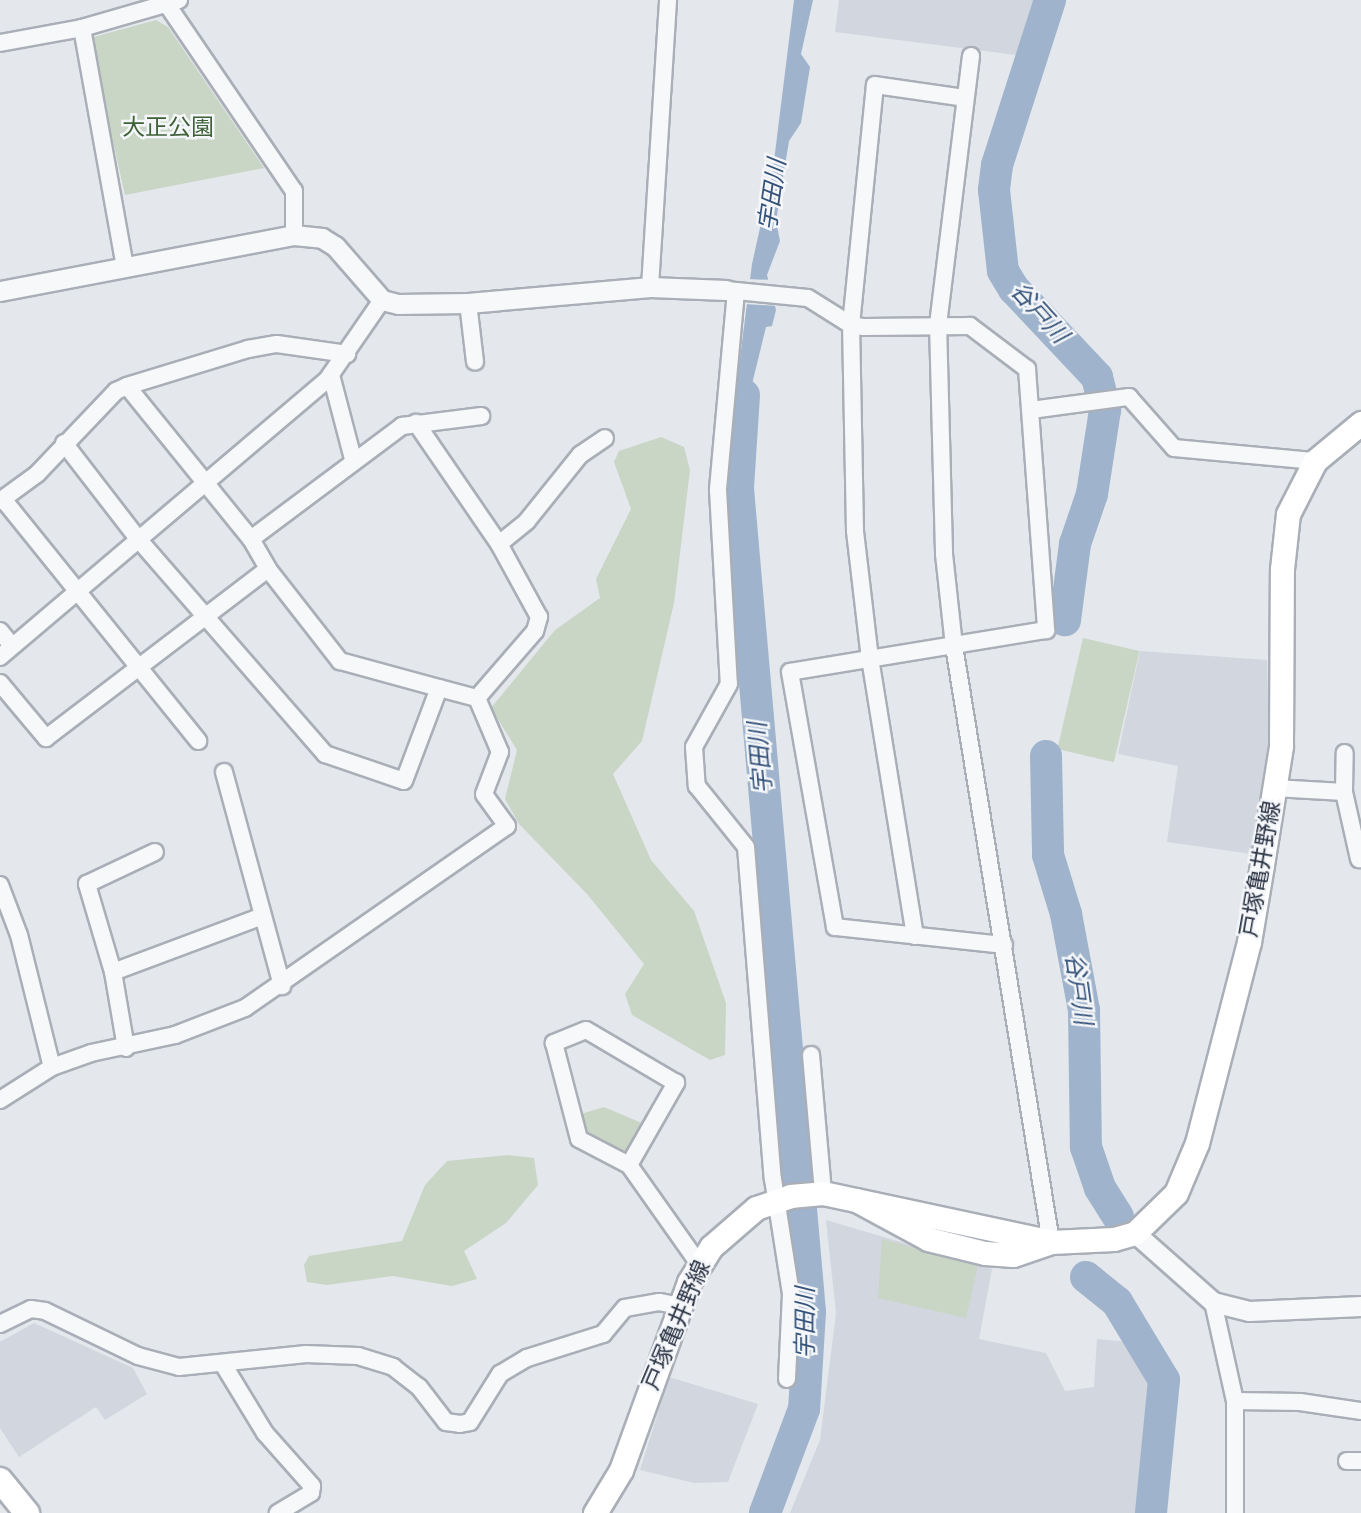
<!DOCTYPE html>
<html>
<head>
<meta charset="utf-8">
<style>
	body { margin:0 }
	#map { position:relative; width:1361px; height:1513px; overflow:hidden; background:#e4e7ec; font-family:"Fira Sans","Noto Sans JP",sans-serif }
	div>[style] { position:absolute }
	.built>* { inset:0; background:#d2d6de }
	.green>* { inset:0; background:#c9d6c5; transform-origin:0 0 }
	.water>* { inset:0; background:#9fb4cc }
	.pier>* { inset:0; background:#e4e7ec }
	.river>* { height:32px; margin:-16px; padding:0 16px; transform-origin:16px; border-radius:16px; background:#9fb4cc }
	.roads { filter:drop-shadow(2px 0 #a9aeb7) drop-shadow(-2px 0 #a9aeb7) drop-shadow(0 2px #a9aeb7) drop-shadow(0 -2px #a9aeb7) }
	.minor>* { height:16px; margin:-8px; padding:0 8px; transform-origin:8px; border-radius:8px; background:#f7f8fa }
	.tertiary>* { height:19px; margin:-9.5px; padding:0 9.5px; transform-origin:9.5px; border-radius:9.5px; background:#f7f8fa }
	.secondary>* { height:23px; margin:-11.5px; padding:0 11.5px; transform-origin:11.5px; border-radius:11.5px; background:#fff }
	.primary>* { height:24px; margin:-12px; padding:0 12px; transform-origin:12px; border-radius:12px; background:#fff }
	span { translate:-50% -50%; white-space:nowrap; text-align:center; line-height:1.15; -webkit-text-stroke:5px #f4f6f9; paint-order:stroke }
	.park-label { font-size:23px; color:#3f6138 }
	.street-label { font-size:23px; color:#2b3445 }
	.water-label { font-size:24px; color:#34527a; font-style:italic }
</style>
</head>
<body>
<div id="map">
	<div class="built">
		<i style="clip-path:polygon(839px 0,1046px 0,1024px 56px,835px 32px)"></i>
		<i style="clip-path:polygon(1140px 651px,1267px 660px,1269px 738px,1252px 854px,1167px 842px,1178px 766px,1118px 754px)"></i>
		<i style="clip-path:polygon(826px 1220px,992px 1269px,979px 1339px,1046px 1353px,1065px 1391px,1094px 1387px,1097px 1339px,1139px 1343px,1154px 1366px,1139px 1513px,790px 1513px,820px 1440px,836px 1313px)"></i>
		<i style="clip-path:polygon(34px 1323px,133px 1368px,147px 1394px,105px 1420px,96px 1407px,19px 1457px,0 1428px,0 1342px)"></i>
		<i style="clip-path:polygon(669px 1377px,758px 1404px,728px 1482px,694px 1483px,640px 1470px)"></i>
	</div>
	<div class="green">
		<i style="clip-path:polygon(156px 20px,168px 27px,264px 168px,125px 195px,90px 38px)"></i>
		<i style="clip-path:polygon(661px 437px,684px 447px,690px 470px,674px 603px,642px 741px,613px 774px,651px 860px,694px 911px,726px 1003px,725px 1055px,710px 1060px,632px 1015px,625px 994px,644px 964px,587px 894px,519px 824px,505px 799px,517px 750px,491px 708px,555px 630px,600px 598px,596px 579px,631px 509px,614px 462px,619px 451px)"></i>
		<i style="left:1083px;top:638px;width:58px;height:114px;rotate:13deg"></i>
		<i style="clip-path:polygon(604px 1107px,644px 1124px,629px 1155px,585px 1130px,581px 1114px)"></i>
		<i style="clip-path:polygon(508px 1155px,534px 1158px,538px 1185px,506px 1223px,464px 1251px,477px 1279px,452px 1286px,393px 1276px,327px 1285px,307px 1282px,304px 1265px,309px 1256px,402px 1241px,425px 1185px,447px 1161px)"></i>
		<i style="clip-path:polygon(882px 1239px,978px 1265px,966px 1318px,878px 1298px)"></i>
	</div>
	<div class="water">
		<i style="clip-path:polygon(794px 0,813px 0,801px 54px,810px 67px,801px 123px,789px 141px,776px 221px,780px 241px,767px 275px,776px 310px,772px 326px,766px 327px,737px 445px,738px 374px,752px 264px,773px 169px)"></i>
	</div>
	<div class="pier">
		<i style="clip-path:polygon(747px 279px,772px 280px,779px 306px,744px 304px)"></i>
	</div>
	<div class="river">
		<i style="left:1050px;top:0;width:173px;rotate:107.8deg"></i>
		<i style="left:997px;top:165px;width:25px;rotate:97deg"></i>
		<i style="left:994px;top:190px;width:81px;rotate:83.7deg"></i>
		<i style="left:1003px;top:271px;width:21px;rotate:59deg"></i>
		<i style="left:1014px;top:289px;width:121px;rotate:46.7deg"></i>
		<i style="left:1097px;top:377px;width:34px;rotate:76deg"></i>
		<i style="left:1105px;top:410px;width:85px;rotate:98.8deg"></i>
		<i style="left:1092px;top:494px;width:53px;rotate:108.8deg"></i>
		<i style="left:1075px;top:544px;width:77px;rotate:97.5deg"></i>
		<i style="left:744px;top:395px;width:94px;rotate:93.7deg"></i>
		<i style="left:738px;top:489px;width:826px;rotate:85deg"></i>
		<i style="left:810px;top:1312px;width:97px;rotate:93.5deg"></i>
		<i style="left:804px;top:1409px;width:111px;rotate:110.6deg"></i>
		<i style="left:1046px;top:756px;width:99px;rotate:88.8deg"></i>
		<i style="left:1048px;top:855px;width:62px;rotate:73deg"></i>
		<i style="left:1066px;top:914px;width:98px;rotate:79.4deg"></i>
		<i style="left:1084px;top:1010px;width:137px;rotate:89.2deg"></i>
		<i style="left:1086px;top:1147px;width:43px;rotate:71.1deg"></i>
		<i style="left:1100px;top:1188px;width:34px;rotate:58deg"></i>
		<i style="left:1086px;top:1277px;width:40px;rotate:39deg"></i>
		<i style="left:1117px;top:1302px;width:91px;rotate:58.9deg"></i>
		<i style="left:1164px;top:1380px;width:134px;rotate:95.6deg"></i>
	</div>
	<div class="roads">
		<div class="minor">
			<i style="left:164px;top:0;width:231px;rotate:55.8deg"></i>
			<i style="left:294px;top:191px;width:44px;rotate:90deg"></i>
			<i style="left:82px;top:28px;width:244px;rotate:79.8deg"></i>
			<i style="left:0;top:43px;width:83px;rotate:-10.4deg"></i>
			<i style="left:82px;top:28px;width:101px;rotate:-16.1deg"></i>
			<i style="left:971px;top:56px;width:269px;rotate:97deg"></i>
			<i style="left:938px;top:323px;width:231px;rotate:88.5deg"></i>
			<i style="left:944px;top:554px;width:93px;rotate:83.8deg"></i>
			<i style="left:954px;top:646px;width:604px;rotate:80.76deg"></i>
			<i style="left:650px;top:287px;width:288px;rotate:-86.4deg"></i>
			<i style="left:726px;top:290px;width:82px;rotate:5.6deg"></i>
			<i style="left:808px;top:298px;width:51px;rotate:32.1deg"></i>
			<i style="left:851px;top:325px;width:13px;rotate:9deg"></i>
			<i style="left:864px;top:327px;width:106px;rotate:-0.5deg"></i>
			<i style="left:970px;top:326px;width:71px;rotate:37deg"></i>
			<i style="left:1027px;top:369px;width:262px;rotate:85.8deg"></i>
			<i style="left:1046px;top:630px;width:259px;rotate:170.7deg"></i>
			<i style="left:790px;top:672px;width:259px;rotate:80deg"></i>
			<i style="left:835px;top:927px;width:170px;rotate:6.1deg"></i>
			<i style="left:736px;top:291px;width:200px;rotate:95.2deg"></i>
			<i style="left:718px;top:490px;width:194px;rotate:86.8deg"></i>
			<i style="left:729px;top:684px;width:72px;rotate:119.1deg"></i>
			<i style="left:694px;top:747px;width:39px;rotate:86deg"></i>
			<i style="left:697px;top:786px;width:78px;rotate:51.2deg"></i>
			<i style="left:746px;top:847px;width:333px;rotate:85.4deg"></i>
			<i style="left:773px;top:1179px;width:116px;rotate:81.1deg"></i>
			<i style="left:791px;top:1294px;width:85px;rotate:92.7deg"></i>
			<i style="left:468px;top:303px;width:59px;rotate:83.2deg"></i>
			<i style="left:331px;top:375px;width:87px;rotate:75.3deg"></i>
			<i style="left:127px;top:386px;width:197px;rotate:51deg"></i>
			<i style="left:251px;top:539px;width:34px;rotate:60deg"></i>
			<i style="left:268px;top:569px;width:117px;rotate:52deg"></i>
			<i style="left:340px;top:661px;width:103px;rotate:15.3deg"></i>
			<i style="left:1031px;top:410px;width:99px;rotate:-7.6deg"></i>
			<i style="left:1129px;top:397px;width:68px;rotate:48.6deg"></i>
			<i style="left:1174px;top:448px;width:142px;rotate:5.3deg"></i>
			<i style="left:64px;top:443px;width:123px;rotate:52.3deg"></i>
			<i style="left:139px;top:540px;width:284px;rotate:49deg"></i>
			<i style="left:325px;top:754px;width:83px;rotate:18.9deg"></i>
			<i style="left:404px;top:781px;width:99px;rotate:-69.4deg"></i>
			<i style="left:439px;top:688px;width:39px;rotate:15deg"></i>
			<i style="left:3px;top:499px;width:311px;rotate:51.1deg"></i>
			<i style="left:0;top:501px;width:46px;rotate:-36.1deg"></i>
			<i style="left:37px;top:474px;width:115px;rotate:-46.4deg"></i>
			<i style="left:116px;top:391px;width:12px;rotate:-24deg"></i>
			<i style="left:127px;top:386px;width:127px;rotate:-17deg"></i>
			<i style="left:248px;top:349px;width:29px;rotate:-10deg"></i>
			<i style="left:277px;top:344px;width:71px;rotate:8.1deg"></i>
			<i style="left:251px;top:539px;width:189px;rotate:-36.8deg"></i>
			<i style="left:402px;top:426px;width:80px;rotate:-7.2deg"></i>
			<i style="left:499px;top:544px;width:36px;rotate:-39deg"></i>
			<i style="left:527px;top:521px;width:85px;rotate:-51.2deg"></i>
			<i style="left:580px;top:455px;width:30px;rotate:-34deg"></i>
			<i style="left:0;top:631px;width:19px;rotate:51deg"></i>
			<i style="left:0;top:657px;width:429px;rotate:-40.3deg"></i>
			<i style="left:327px;top:380px;width:97px;rotate:-55.5deg"></i>
			<i style="left:0;top:683px;width:72px;rotate:50.1deg"></i>
			<i style="left:46px;top:738px;width:279px;rotate:-37.3deg"></i>
			<i style="left:224px;top:772px;width:222px;rotate:74.8deg"></i>
			<i style="left:1274px;top:788px;width:70px;rotate:3.3deg"></i>
			<i style="left:1344px;top:792px;width:39px;rotate:-89deg"></i>
			<i style="left:1344px;top:792px;width:69px;rotate:77.4deg"></i>
			<i style="left:0;top:885px;width:53px;rotate:69.2deg"></i>
			<i style="left:19px;top:935px;width:136px;rotate:76deg"></i>
			<i style="left:915px;top:936px;width:281px;rotate:-99.2deg"></i>
			<i style="left:870px;top:659px;width:129px;rotate:-96.7deg"></i>
			<i style="left:855px;top:531px;width:206px;rotate:-91.1deg"></i>
			<i style="left:851px;top:325px;width:241px;rotate:-84.3deg"></i>
			<i style="left:875px;top:85px;width:91px;rotate:8.2deg"></i>
			<i style="left:113px;top:972px;width:157px;rotate:-20.5deg"></i>
			<i style="left:126px;top:1048px;width:77px;rotate:-99.7deg"></i>
			<i style="left:113px;top:972px;width:92px;rotate:-106.5deg"></i>
			<i style="left:87px;top:884px;width:75px;rotate:-25.2deg"></i>
			<i style="left:811px;top:1055px;width:139px;rotate:85deg"></i>
			<i style="left:0;top:1100px;width:62px;rotate:-32.4deg"></i>
			<i style="left:52px;top:1067px;width:41px;rotate:-19.7deg"></i>
			<i style="left:91px;top:1053px;width:86px;rotate:-12.1deg"></i>
			<i style="left:175px;top:1035px;width:75px;rotate:-21.1deg"></i>
			<i style="left:245px;top:1008px;width:319px;rotate:-34.8deg"></i>
			<i style="left:507px;top:826px;width:39px;rotate:-126deg"></i>
			<i style="left:484px;top:794px;width:45px;rotate:-69.1deg"></i>
			<i style="left:500px;top:752px;width:59px;rotate:-113.1deg"></i>
			<i style="left:477px;top:698px;width:89px;rotate:-49.1deg"></i>
			<i style="left:535px;top:631px;width:15px;rotate:-74deg"></i>
			<i style="left:539px;top:617px;width:83px;rotate:-118.7deg"></i>
			<i style="left:499px;top:544px;width:147px;rotate:-124.4deg"></i>
			<i style="left:629px;top:1165px;width:95px;rotate:-60.2deg"></i>
			<i style="left:676px;top:1083px;width:104px;rotate:-149.5deg"></i>
			<i style="left:586px;top:1030px;width:35px;rotate:158deg"></i>
			<i style="left:554px;top:1043px;width:99px;rotate:75.4deg"></i>
			<i style="left:579px;top:1139px;width:56px;rotate:27.5deg"></i>
			<i style="left:629px;top:1165px;width:121px;rotate:54.7deg"></i>
			<i style="left:1213px;top:1302px;width:101px;rotate:77.5deg"></i>
			<i style="left:1235px;top:1401px;width:112px;rotate:90deg"></i>
			<i style="left:0;top:1324px;width:34px;rotate:-26deg"></i>
			<i style="left:31px;top:1309px;width:14px;rotate:8deg"></i>
			<i style="left:45px;top:1311px;width:103px;rotate:25.8deg"></i>
			<i style="left:138px;top:1356px;width:42px;rotate:15deg"></i>
			<i style="left:179px;top:1367px;width:128px;rotate:-5.8deg"></i>
			<i style="left:306px;top:1354px;width:52px;rotate:2.2deg"></i>
			<i style="left:358px;top:1356px;width:37px;rotate:17deg"></i>
			<i style="left:393px;top:1367px;width:33px;rotate:38deg"></i>
			<i style="left:419px;top:1387px;width:44px;rotate:52.4deg"></i>
			<i style="left:446px;top:1422px;width:14px;rotate:8deg"></i>
			<i style="left:460px;top:1424px;width:10px;rotate:-11deg"></i>
			<i style="left:470px;top:1422px;width:57px;rotate:-58deg"></i>
			<i style="left:500px;top:1374px;width:31px;rotate:-31deg"></i>
			<i style="left:527px;top:1358px;width:80px;rotate:-17.5deg"></i>
			<i style="left:603px;top:1334px;width:34px;rotate:-50deg"></i>
			<i style="left:625px;top:1308px;width:35px;rotate:-10deg"></i>
			<i style="left:659px;top:1302px;width:22px;rotate:10deg"></i>
			<i style="left:223px;top:1364px;width:81px;rotate:58.7deg"></i>
			<i style="left:265px;top:1433px;width:71px;rotate:48.4deg"></i>
			<i style="left:312px;top:1486px;width:7px;rotate:98deg"></i>
			<i style="left:311px;top:1493px;width:39px;rotate:149deg"></i>
			<i style="left:1235px;top:1401px;width:65px;rotate:0.9deg"></i>
			<i style="left:1300px;top:1402px;width:62px;rotate:8.4deg"></i>
			<i style="left:1347px;top:1461px;width:14px"></i>
		</div>
		<div class="tertiary">
			<i style="left:0;top:291px;width:299px;rotate:-10.8deg"></i>
			<i style="left:294px;top:235px;width:28px;rotate:6deg"></i>
			<i style="left:322px;top:238px;width:15px;rotate:32deg"></i>
			<i style="left:335px;top:246px;width:72px;rotate:49deg"></i>
			<i style="left:382px;top:300px;width:16px;rotate:14deg"></i>
			<i style="left:398px;top:304px;width:70px;rotate:-0.8deg"></i>
			<i style="left:468px;top:303px;width:183px;rotate:-5deg"></i>
			<i style="left:650px;top:287px;width:76px;rotate:2.3deg"></i>
			<i style="left:1135px;top:1233px;width:104px;rotate:41.5deg"></i>
			<i style="left:1213px;top:1302px;width:37px;rotate:14deg"></i>
			<i style="left:1249px;top:1311px;width:112px;rotate:-2.6deg"></i>
		</div>
		<div class="secondary">
			<i style="left:856px;top:1200px;width:82px;rotate:28.4deg"></i>
			<i style="left:928px;top:1239px;width:59px;rotate:13.8deg"></i>
			<i style="left:985px;top:1253px;width:28px;rotate:4deg"></i>
			<i style="left:1013px;top:1255px;width:40px;rotate:-18.9deg"></i>
			<i style="left:1051px;top:1242px;width:63px;rotate:-2.7deg"></i>
			<i style="left:1114px;top:1239px;width:22px;rotate:-16deg"></i>
			<i style="left:1135px;top:1233px;width:57px;rotate:-44.3deg"></i>
			<i style="left:1176px;top:1193px;width:54px;rotate:-67.2deg"></i>
			<i style="left:1197px;top:1143px;width:208px;rotate:-75.5deg"></i>
			<i style="left:1249px;top:942px;width:78px;rotate:-80.4deg"></i>
			<i style="left:1262px;top:865px;width:121px;rotate:-80.9deg"></i>
			<i style="left:1281px;top:746px;width:177px;rotate:-89.7deg"></i>
			<i style="left:1282px;top:569px;width:55px;rotate:-83.8deg"></i>
			<i style="left:1288px;top:514px;width:59px;rotate:-63deg"></i>
			<i style="left:1315px;top:461px;width:60px;rotate:-39.6deg"></i>
			<i style="left:595px;top:1513px;width:50px;rotate:-58.8deg"></i>
			<i style="left:621px;top:1470px;width:200px;rotate:-70.1deg"></i>
			<i style="left:689px;top:1282px;width:41px;rotate:-57.8deg"></i>
			<i style="left:711px;top:1247px;width:60px;rotate:-40.9deg"></i>
			<i style="left:756px;top:1208px;width:36px;rotate:-19deg"></i>
			<i style="left:790px;top:1196px;width:33px;rotate:-5deg"></i>
			<i style="left:823px;top:1193px;width:233px;rotate:12.1deg"></i>
		</div>
		<div class="primary">
			<i style="left:0;top:1480px;width:43px;rotate:50.7deg"></i>
		</div>
	</div>
	<div class="park-label">
		<span style="left:168px;top:127px">大正公園</span>
	</div>
	<div class="street-label">
		<span style="left:1260px;top:869px;rotate:-80deg">戸塚亀井野線</span>
		<span style="left:676px;top:1325px;rotate:-67deg">戸塚亀井野線</span>
	</div>
	<div class="water-label">
		<span style="left:773px;top:195px;rotate:-82deg">宇田川</span>
		<span style="left:1039px;top:313px;rotate:48deg">谷戸川</span>
		<span style="left:761px;top:758px;rotate:-95deg">宇田川</span>
		<span style="left:1078px;top:989px;rotate:82deg">谷戸川</span>
		<span style="left:806px;top:1323px;rotate:-90deg">宇田川</span>
	</div>
</div>
</body>
</html>
